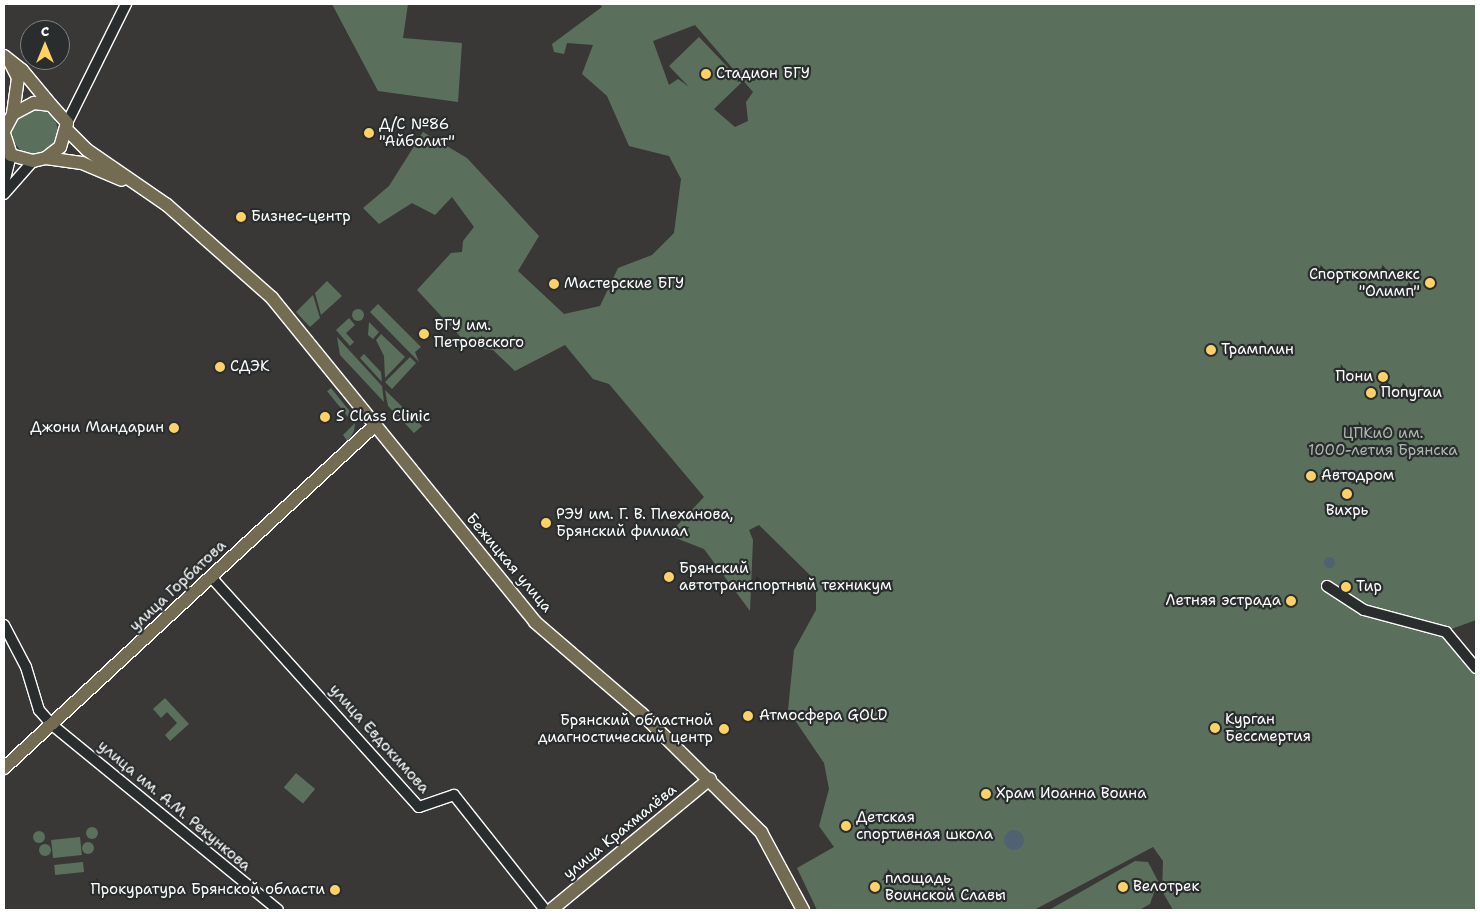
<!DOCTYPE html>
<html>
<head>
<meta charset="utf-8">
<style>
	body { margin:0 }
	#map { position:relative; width:1480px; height:914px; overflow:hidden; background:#393837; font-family:"Shantell Sans",sans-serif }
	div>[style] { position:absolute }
	.green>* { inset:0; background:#5b705c; transform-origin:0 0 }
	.round { border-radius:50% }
	.water>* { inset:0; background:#4e6271 }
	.roads { filter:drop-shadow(1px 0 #fff) drop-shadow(-1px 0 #fff) drop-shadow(0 1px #fff) drop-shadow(0 -1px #fff) }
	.minor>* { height:10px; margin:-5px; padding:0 5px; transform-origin:5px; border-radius:5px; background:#2a2d2e }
	.major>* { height:12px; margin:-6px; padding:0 6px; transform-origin:6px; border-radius:6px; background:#736b52 }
	.dots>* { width:14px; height:14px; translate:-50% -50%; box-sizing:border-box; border:2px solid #2a2d2e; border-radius:50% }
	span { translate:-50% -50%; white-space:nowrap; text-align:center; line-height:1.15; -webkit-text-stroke:4.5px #2a2d2e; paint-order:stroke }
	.poi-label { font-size:15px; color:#fff }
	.left { translate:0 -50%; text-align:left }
	.right { translate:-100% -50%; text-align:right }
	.park-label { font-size:15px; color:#adb8ae }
	.street-label { font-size:15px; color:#fff }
	.frame { position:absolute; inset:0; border:5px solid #fff; pointer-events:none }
	.north { position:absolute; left:20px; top:20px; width:50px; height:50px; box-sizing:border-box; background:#2a2d2e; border:1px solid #7f8182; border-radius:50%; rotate:0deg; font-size:14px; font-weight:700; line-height:20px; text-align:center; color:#fff }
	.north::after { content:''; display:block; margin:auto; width:18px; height:22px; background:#ffd166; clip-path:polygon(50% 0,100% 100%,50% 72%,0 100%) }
</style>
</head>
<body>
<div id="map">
	<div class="green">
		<i style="clip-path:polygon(332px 4px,408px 4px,403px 38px,462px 43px,458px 102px,378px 91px)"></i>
		<i style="clip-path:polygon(evenodd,600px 4px,1476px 4px,1476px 620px,1446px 631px,1476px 668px,1476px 910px,1173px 910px,1162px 891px,1163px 861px,1153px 847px,1034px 910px,817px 910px,797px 868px,834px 847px,819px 826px,829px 789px,824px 763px,788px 710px,794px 650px,816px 610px,816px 581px,759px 525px,749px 530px,753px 540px,750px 611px,704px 549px,668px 535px,704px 497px,609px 384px,593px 379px,565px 345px,515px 371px,493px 350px,470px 347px,417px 290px,451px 253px,462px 252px,463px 241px,474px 227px,452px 197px,435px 215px,412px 203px,379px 224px,363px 208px,389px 186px,423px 132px,467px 158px,539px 236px,518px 271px,564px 314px,600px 306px,618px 268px,652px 255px,674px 233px,681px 179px,669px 156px,629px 146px,607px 96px,582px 74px,593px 45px,567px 43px,564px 54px,554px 52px,552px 44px,602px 7px,600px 4px,695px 25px,753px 92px,746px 102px,748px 121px,735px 127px,714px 109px,742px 82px,699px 37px,669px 66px,689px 87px,678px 79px,669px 85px,653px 41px,695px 25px)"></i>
		<i class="round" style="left:12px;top:109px;width:46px;height:46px"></i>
		<i style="clip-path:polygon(327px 281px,342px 296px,321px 315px,315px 293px)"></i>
		<i style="clip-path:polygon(313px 295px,320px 318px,310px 327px,296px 312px)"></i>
		<i style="clip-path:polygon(378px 304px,421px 347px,415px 352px,419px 362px,370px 312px)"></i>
		<i class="round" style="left:352px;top:309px;width:12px;height:12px"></i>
		<i style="clip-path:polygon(349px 318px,355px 325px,346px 333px,354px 342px,350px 346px,336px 330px)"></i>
		<i style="clip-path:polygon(369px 322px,379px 332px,373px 339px,368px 335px)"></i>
		<i style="clip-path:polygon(381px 334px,405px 357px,385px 378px,384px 356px,376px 340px)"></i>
		<i style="clip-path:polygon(337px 337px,382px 386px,384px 402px,340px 355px)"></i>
		<i style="clip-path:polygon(364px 354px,381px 372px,382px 382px,360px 358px)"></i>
		<i style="clip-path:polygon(410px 357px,416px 363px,392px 389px,385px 382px)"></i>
		<i style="left:331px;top:388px;width:36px;height:5px;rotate:51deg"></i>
		<i style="clip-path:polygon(385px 390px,422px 426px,414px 433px,388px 406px)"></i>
		<i style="clip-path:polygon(355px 423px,354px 431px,348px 442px,343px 435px)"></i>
		<i style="clip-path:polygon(165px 698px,189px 724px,170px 741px,165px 735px,177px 723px,167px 712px,161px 718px,153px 709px)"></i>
		<i style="left:296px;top:773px;width:25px;height:19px;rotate:40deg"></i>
		<i class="round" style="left:86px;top:827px;width:12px;height:12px"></i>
		<i class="round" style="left:33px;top:831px;width:12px;height:12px"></i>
		<i style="left:80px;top:837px;width:18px;height:29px;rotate:84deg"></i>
		<i class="round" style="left:82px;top:842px;width:12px;height:12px"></i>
		<i class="round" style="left:39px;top:844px;width:12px;height:12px"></i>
		<i style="clip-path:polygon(1135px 861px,1148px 862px,1158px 881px,1150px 904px,1139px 910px,1049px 910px)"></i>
		<i style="left:83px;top:862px;width:10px;height:29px;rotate:84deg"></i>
	</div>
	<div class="water">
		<i class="round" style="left:1323.5px;top:556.5px;width:11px;height:11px"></i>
		<i class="round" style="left:1004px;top:830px;width:20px;height:20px"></i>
	</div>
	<div class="roads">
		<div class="minor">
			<i style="left:67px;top:123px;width:133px;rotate:-63.6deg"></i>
			<i style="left:4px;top:183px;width:29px;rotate:-76deg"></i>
			<i style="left:4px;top:194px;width:44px;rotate:-48.7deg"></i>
			<i style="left:211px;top:577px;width:310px;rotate:47.9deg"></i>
			<i style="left:419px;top:807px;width:37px;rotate:-19deg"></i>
			<i style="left:454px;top:795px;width:147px;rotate:51.6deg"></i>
			<i style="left:1327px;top:586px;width:44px;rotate:33deg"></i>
			<i style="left:1364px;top:610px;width:85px;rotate:15deg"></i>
			<i style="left:1446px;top:632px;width:47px;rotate:50.2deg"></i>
			<i style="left:4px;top:625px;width:47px;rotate:62.4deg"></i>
			<i style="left:26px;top:667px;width:45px;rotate:73.2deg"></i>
			<i style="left:39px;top:710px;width:18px;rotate:49deg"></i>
			<i style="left:51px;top:724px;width:293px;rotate:39.3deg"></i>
		</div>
		<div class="major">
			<i style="left:4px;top:56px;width:23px;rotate:38deg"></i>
			<i style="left:22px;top:70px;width:45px;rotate:50.4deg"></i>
			<i style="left:11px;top:64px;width:16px;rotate:63deg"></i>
			<i style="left:18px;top:78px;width:36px;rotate:98deg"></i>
			<i style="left:67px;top:130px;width:28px;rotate:45deg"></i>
			<i style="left:87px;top:150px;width:97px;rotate:34.5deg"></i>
			<i style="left:167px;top:205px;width:140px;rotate:41.5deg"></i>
			<i style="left:272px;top:298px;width:417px;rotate:50.9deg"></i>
			<i style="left:535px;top:622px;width:141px;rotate:40.7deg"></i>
			<i style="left:642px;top:714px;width:168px;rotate:44.8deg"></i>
			<i style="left:761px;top:832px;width:89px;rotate:61.7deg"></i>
			<i style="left:4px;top:131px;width:19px;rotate:-62deg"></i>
			<i style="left:13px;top:114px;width:24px;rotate:-28deg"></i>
			<i style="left:34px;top:103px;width:17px;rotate:7deg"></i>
			<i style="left:51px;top:105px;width:24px;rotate:48deg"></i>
			<i style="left:67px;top:123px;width:25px;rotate:106deg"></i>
			<i style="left:60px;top:147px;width:18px;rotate:142deg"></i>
			<i style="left:46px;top:158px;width:13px;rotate:167deg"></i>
			<i style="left:33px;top:161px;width:23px;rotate:-165deg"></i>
			<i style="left:11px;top:155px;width:22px;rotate:-108deg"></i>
			<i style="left:46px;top:158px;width:36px;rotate:8deg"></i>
			<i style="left:82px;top:163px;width:43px;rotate:23deg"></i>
			<i style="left:4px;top:768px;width:502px;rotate:-42.74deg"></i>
			<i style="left:551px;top:910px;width:206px;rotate:-39.5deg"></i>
		</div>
	</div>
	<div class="dots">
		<i style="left:706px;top:74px;background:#ffd166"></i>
		<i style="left:369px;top:133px;background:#ffd166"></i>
		<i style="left:241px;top:217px;background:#ffd166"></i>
		<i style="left:1430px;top:283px;background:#ffd166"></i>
		<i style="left:554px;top:284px;background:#ffd166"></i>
		<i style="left:424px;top:334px;background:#ffd166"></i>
		<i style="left:1211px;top:350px;background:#ffd166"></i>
		<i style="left:220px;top:367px;background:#ffd166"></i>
		<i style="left:1383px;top:377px;background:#ffd166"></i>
		<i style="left:1371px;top:393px;background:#ffd166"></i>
		<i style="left:325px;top:417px;background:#ffd166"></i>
		<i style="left:174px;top:428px;background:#ffd166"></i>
		<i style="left:1311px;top:476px;background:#ffd166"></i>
		<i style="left:1347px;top:494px;background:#ffd166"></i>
		<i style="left:546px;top:523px;background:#ffd166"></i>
		<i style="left:669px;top:577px;background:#ffd166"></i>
		<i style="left:1346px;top:587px;background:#ffd166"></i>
		<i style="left:1291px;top:601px;background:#ffd166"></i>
		<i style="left:748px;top:716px;background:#ffd166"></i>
		<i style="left:1215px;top:728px;background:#ffd166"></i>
		<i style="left:724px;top:729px;background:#ffd166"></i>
		<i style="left:986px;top:794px;background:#ffd166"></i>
		<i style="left:846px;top:826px;background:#ffd166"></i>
		<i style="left:875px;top:887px;background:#ffd166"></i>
		<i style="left:1123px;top:887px;background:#ffd166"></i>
		<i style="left:335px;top:890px;background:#ffd166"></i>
	</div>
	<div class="poi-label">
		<span class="left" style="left:716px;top:74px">Стадион БГУ</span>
		<span class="left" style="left:379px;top:133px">Д/С №86<br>"Айболит"</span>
		<span class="left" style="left:251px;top:217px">Бизнес-центр</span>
		<span class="right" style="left:1420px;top:283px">Спорткомплекс<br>"Олимп"</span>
		<span class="left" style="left:564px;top:284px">Мастерские БГУ</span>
		<span class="left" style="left:434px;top:334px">БГУ им.<br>Петровского</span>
		<span class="left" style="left:1221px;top:350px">Трамплин</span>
		<span class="left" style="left:230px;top:367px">СДЭК</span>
		<span class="right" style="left:1373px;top:377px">Пони</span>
		<span class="left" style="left:1381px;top:393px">Попугаи</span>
		<span class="left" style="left:336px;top:417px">S Class Clinic</span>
		<span class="right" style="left:164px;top:428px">Джони Мандарин</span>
		<span class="left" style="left:1321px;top:476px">Автодром</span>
		<span style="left:1347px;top:511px">Вихрь</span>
		<span class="left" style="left:556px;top:523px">РЭУ им. Г. В. Плеханова,<br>Брянский филиал</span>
		<span class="left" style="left:679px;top:577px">Брянский<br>автотранспортный техникум</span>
		<span class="left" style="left:1356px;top:587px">Тир</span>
		<span class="right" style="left:1281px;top:601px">Летняя эстрада</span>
		<span class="left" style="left:759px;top:716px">Атмосфера GOLD</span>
		<span class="left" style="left:1225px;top:728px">Курган<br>Бессмертия</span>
		<span class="right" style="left:713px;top:729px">Брянский областной<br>диагностический центр</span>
		<span class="left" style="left:996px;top:794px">Храм Иоанна Воина</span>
		<span class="left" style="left:856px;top:826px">Детская<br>спортивная школа</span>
		<span class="left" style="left:885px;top:887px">площадь<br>Воинской Славы</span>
		<span class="left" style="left:1133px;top:887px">Велотрек</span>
		<span class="right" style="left:325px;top:890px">Прокуратура Брянской области</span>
	</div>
	<div class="park-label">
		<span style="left:1383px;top:442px">ЦПКиО им.<br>1000-летия Брянска</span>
	</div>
	<div class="street-label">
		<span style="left:509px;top:563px;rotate:50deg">Бежицкая улица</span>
		<span style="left:178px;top:586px;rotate:-43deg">улица Горбатова</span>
		<span style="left:379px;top:739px;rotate:48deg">улица Евдокимова</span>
		<span style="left:174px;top:806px;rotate:40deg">улица им. А.М. Рекункова</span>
		<span style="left:620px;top:832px;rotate:-39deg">улица Крахмалёва</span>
	</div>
	<div class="frame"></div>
	<div class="north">С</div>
</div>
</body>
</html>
